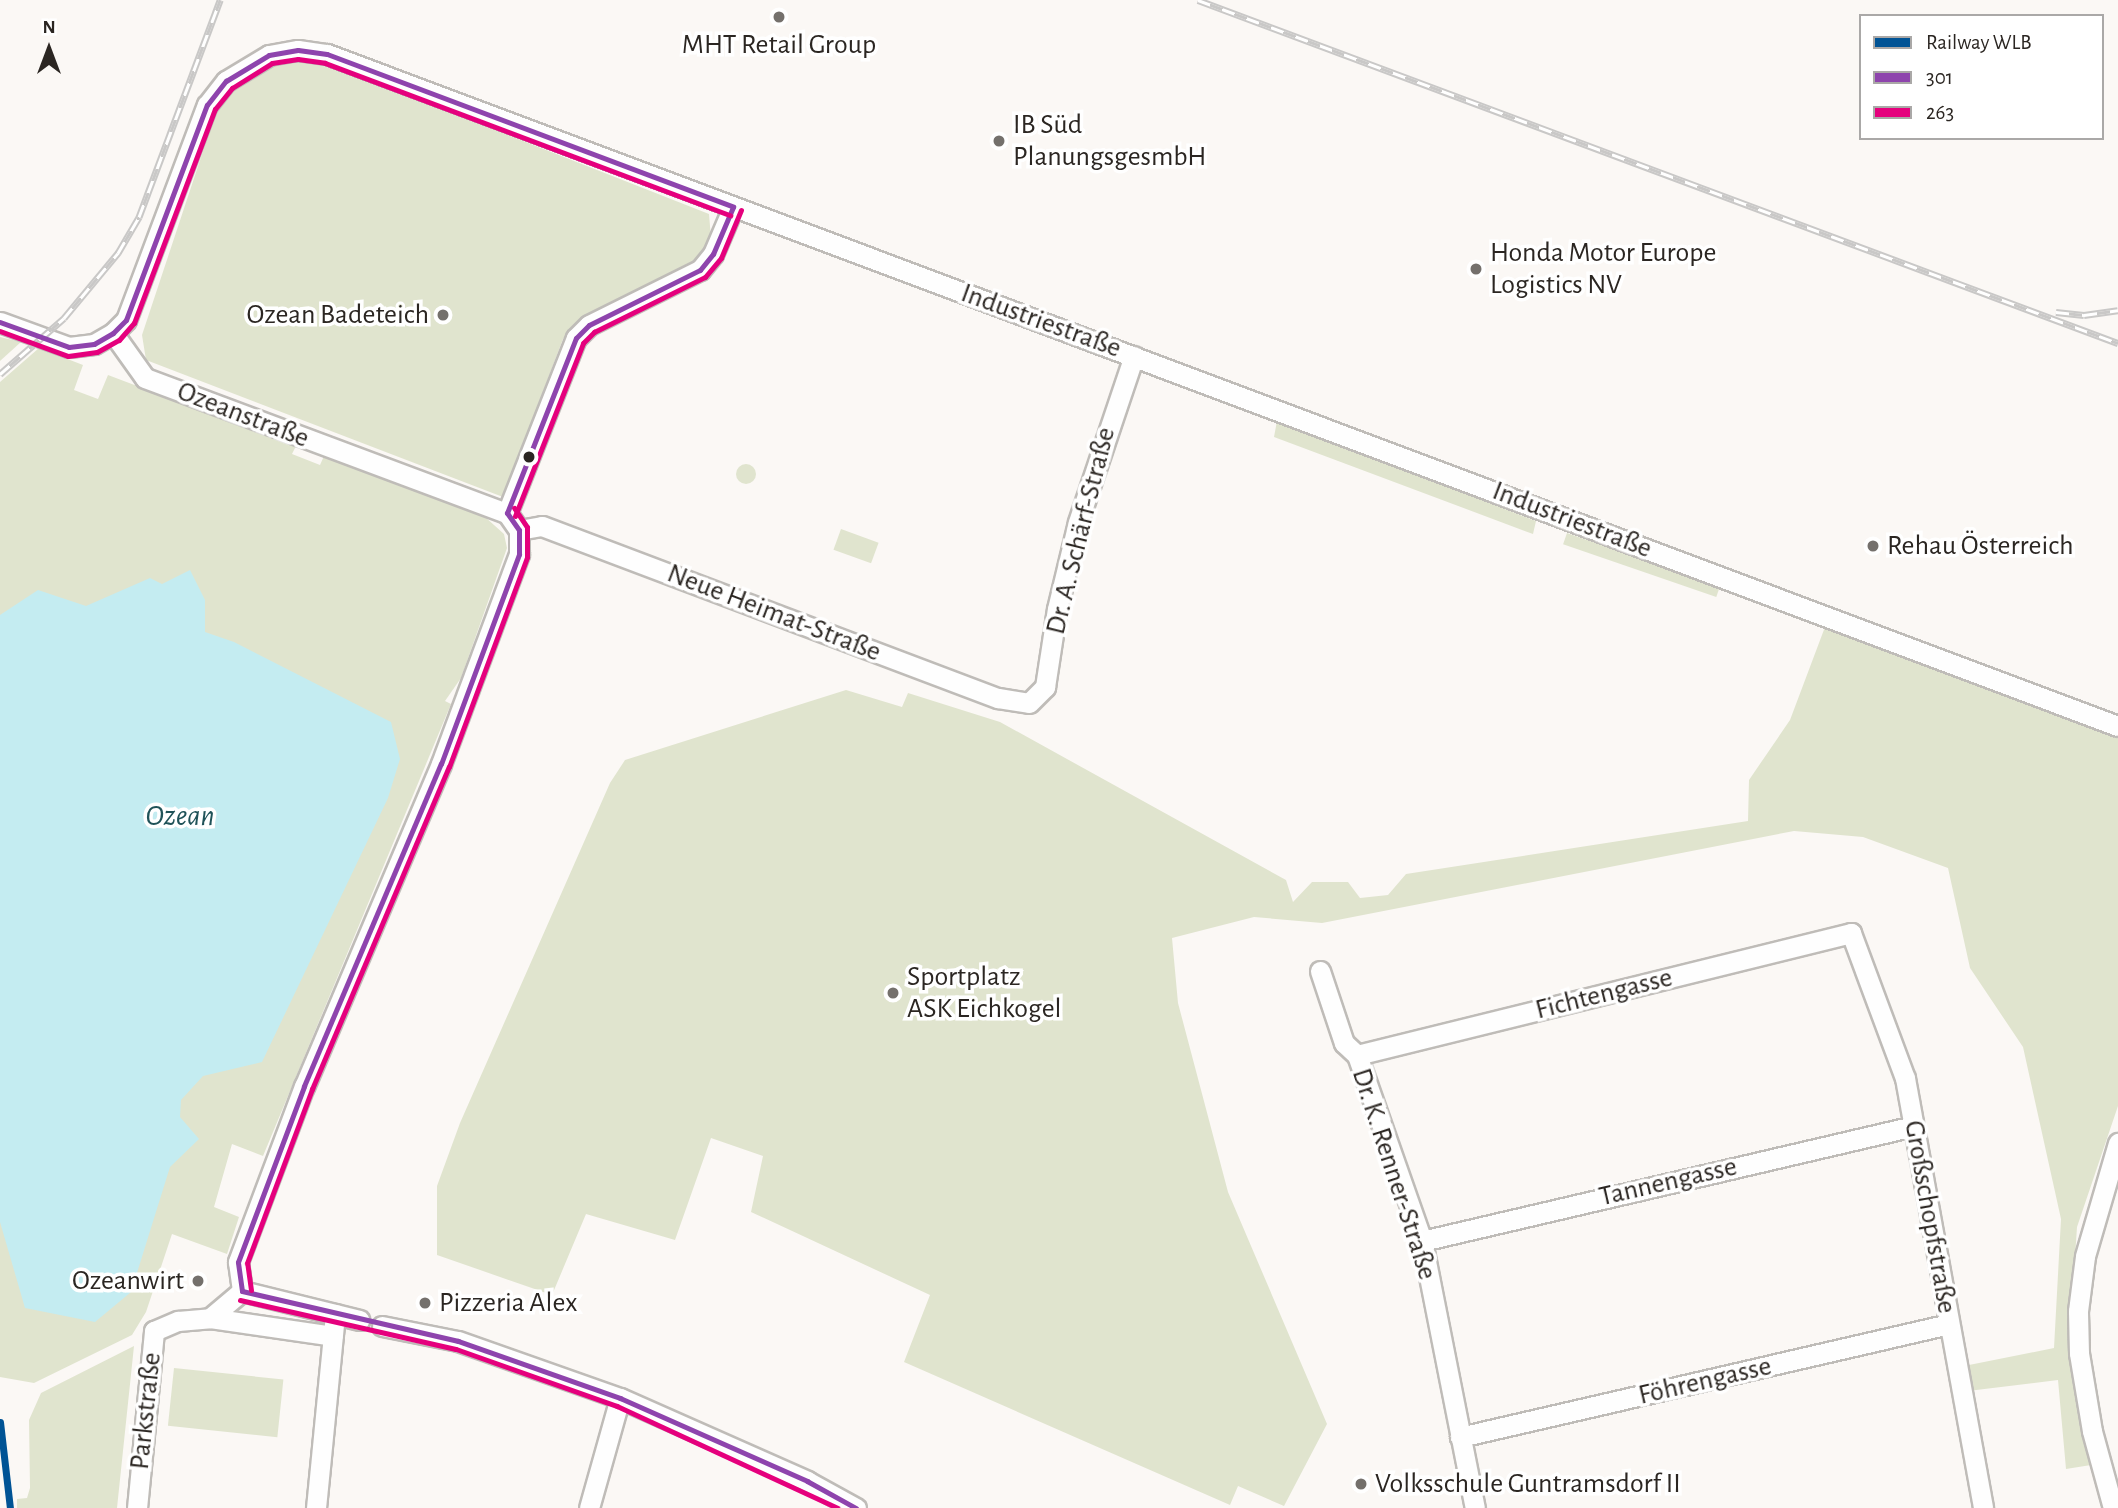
<!DOCTYPE html>
<html>
<head>
<meta charset="utf-8">
<style>
	body { margin:0 }
	#map { position:relative; width:2118px; height:1508px; overflow:hidden; background:#fbf8f5; font-family:"Alegreya Sans",sans-serif }
	div>[style] { position:absolute }
	.green>* { inset:0; background:#e0e4ce; transform-origin:0 0 }
	.round { border-radius:50% }
	.water>* { inset:0; background:#c4ecf1 }
	.roads { filter:drop-shadow(2px 0 #bfbcb8) drop-shadow(-2px 0 #bfbcb8) drop-shadow(0 2px #bfbcb8) drop-shadow(0 -2px #bfbcb8) }
	.minor>* { height:19px; margin:-9.5px; padding:0 9.5px; transform-origin:9.5px; border-radius:9.5px; background:#fefefe }
	.rail>* { height:7px; margin-top:-3.5px; transform-origin:0; background:repeating-linear-gradient(90deg,#fff 0 13px,#c9c8c7 0 26px); box-sizing:border-box; border-block:2px solid #c9c8c7 }
	.bus-1>* { height:5px; margin:-2.5px; padding:0 2.5px; transform-origin:2.5px; border-radius:2.5px; background:#8e44ad }
	.bus-2>* { height:5px; margin:-2.5px; padding:0 2.5px; transform-origin:2.5px; border-radius:2.5px; background:#e5007d }
	.rail-1>* { height:7px; margin:-3.5px; padding:0 3.5px; transform-origin:3.5px; border-radius:3.5px; background:#005395 }
	.dots>* { width:19px; height:19px; translate:-50% -50%; box-sizing:border-box; border:4px solid #fff; border-radius:50% }
	span { translate:-50% -50%; white-space:nowrap; text-align:center; line-height:1.15; -webkit-text-stroke:7px #fff; paint-order:stroke }
	.poi-label { font-size:28px; color:#2b2622 }
	.left { translate:0 -50%; text-align:left }
	.right { translate:-100% -50%; text-align:right }
	.street-label { font-size:28px; color:#2b2622 }
	.water-label { font-size:30px; color:#1f5258; font-style:italic }
	.legend { position:absolute; left:1859px; top:14px; width:245px; height:126px; box-sizing:border-box; background:#fff; border:2px solid #aaa8a7; margin:0; padding:9px 12px; list-style:none; font-size:21px; color:#2b2622 }
	.legend li { display:flex; align-items:center; gap:14px; height:35px }
	.legend b { width:35px; border:2px solid #aaa8a7 }
	.north { position:absolute; left:14px; top:14px; width:70px; height:70px; -webkit-text-stroke:5px #fff; paint-order:stroke; rotate:0deg; font-size:19px; font-weight:700; line-height:28px; text-align:center; color:#2b2622 }
	.north::after { content:''; display:block; margin:auto; width:24px; height:32px; background:#2b2622; clip-path:polygon(50% 0,100% 100%,50% 72%,0 100%) }
</style>
</head>
<body>
<div id="map">
	<div class="green">
		<i style="clip-path:polygon(295px 61px,327px 64px,709px 214px,711px 238px,700px 256px,683px 270px,587px 314px,563px 339px,503px 497px,146px 360px,142px 335px,217px 109px,240px 81px,272px 64px)"></i>
		<i style="clip-path:polygon(0 337px,21px 342px,0 361px)"></i>
		<i style="clip-path:polygon(39px 348px,83px 365px,74px 390px,98px 399px,108px 375px,296px 446px,292px 454px,320px 465px,324px 456px,484px 516px,504px 534px,507px 548px,461px 678px,445px 701px,451px 704px,263px 1156px,232px 1144px,214px 1207px,239px 1217px,227px 1254px,172px 1234px,146px 1312px,132px 1335px,34px 1383px,0 1377px,0 382px)"></i>
		<i style="clip-path:polygon(1277px 421px,1536px 521px,1533px 534px,1274px 437px)"></i>
		<i class="round" style="left:736px;top:464px;width:20px;height:20px"></i>
		<i style="left:841px;top:529px;width:40px;height:22px;rotate:20deg"></i>
		<i style="left:1567px;top:533px;width:162px;height:12px;rotate:19deg"></i>
		<i style="clip-path:polygon(1825px 627px,2118px 738px,2118px 1106px,2077px 1227px,2069px 1350px,2091px 1465px,2066px 1469px,2058px 1380px,1968px 1391px,1964px 1366px,2054px 1348px,2061px 1219px,2023px 1047px,1970px 968px,1948px 868px,1863px 837px,1794px 831px,1322px 923px,1254px 917px,1172px 938px,1178px 1003px,1228px 1192px,1327px 1424px,1284px 1506px,1238px 1486px,1230px 1505px,904px 1362px,930px 1295px,751px 1212px,763px 1156px,711px 1138px,675px 1240px,586px 1214px,552px 1295px,437px 1255px,437px 1186px,460px 1123px,610px 783px,625px 760px,846px 690px,902px 707px,908px 693px,1000px 722px,1286px 880px,1293px 902px,1312px 882px,1348px 882px,1360px 898px,1388px 895px,1406px 874px,1748px 821px,1749px 780px,1790px 720px)"></i>
		<i style="clip-path:polygon(134px 1346px,117px 1508px,17px 1508px,17px 1499px,27px 1498px,30px 1488px,29px 1420px,41px 1393px)"></i>
		<i style="left:174px;top:1368px;width:110px;height:58px;rotate:6deg"></i>
	</div>
	<div class="water">
		<i style="clip-path:polygon(190px 570px,205px 600px,205px 632px,234px 642px,391px 722px,400px 759px,388px 798px,262px 1062px,203px 1076px,181px 1100px,180px 1117px,199px 1139px,170px 1167px,131px 1292px,95px 1322px,25px 1308px,0 1222px,0 615px,38px 590px,86px 606px,150px 578px,162px 584px)"></i>
	</div>
	<div class="roads">
		<div class="minor">
			<i style="left:0;top:322px;width:73px;rotate:19.9deg"></i>
			<i style="left:69px;top:347px;width:25px;rotate:-7deg"></i>
			<i style="left:94px;top:344px;width:22px;rotate:-30deg"></i>
			<i style="left:113px;top:333px;width:18px;rotate:-45deg"></i>
			<i style="left:126px;top:320px;width:230px;rotate:-69.4deg"></i>
			<i style="left:207px;top:105px;width:31px;rotate:-52deg"></i>
			<i style="left:226px;top:81px;width:50px;rotate:-31.2deg"></i>
			<i style="left:269px;top:55px;width:29px;rotate:-10deg"></i>
			<i style="left:298px;top:50px;width:29px;rotate:8deg"></i>
			<i style="left:327px;top:54px;width:1913px;rotate:20.57deg"></i>
			<i style="left:113px;top:333px;width:55px;rotate:54.6deg"></i>
			<i style="left:145px;top:378px;width:386px;rotate:20.5deg"></i>
			<i style="left:507px;top:513px;width:21px;rotate:55deg"></i>
			<i style="left:519px;top:530px;width:24px;rotate:90deg"></i>
			<i style="left:519px;top:554px;width:224px;rotate:110.4deg"></i>
			<i style="left:441px;top:764px;width:350px;rotate:113deg"></i>
			<i style="left:304px;top:1086px;width:188px;rotate:110.6deg"></i>
			<i style="left:238px;top:1262px;width:29px;rotate:82deg"></i>
			<i style="left:507px;top:513px;width:188px;rotate:-68.5deg"></i>
			<i style="left:576px;top:338px;width:18px;rotate:-45deg"></i>
			<i style="left:589px;top:325px;width:124px;rotate:-26.4deg"></i>
			<i style="left:700px;top:270px;width:21px;rotate:-51deg"></i>
			<i style="left:713px;top:254px;width:51px;rotate:-66.9deg"></i>
			<i style="left:519px;top:530px;width:23px;rotate:-10deg"></i>
			<i style="left:542px;top:526px;width:487px;rotate:20.7deg"></i>
			<i style="left:998px;top:698px;width:31px;rotate:9deg"></i>
			<i style="left:1029px;top:703px;width:23px;rotate:-45deg"></i>
			<i style="left:1045px;top:687px;width:79px;rotate:-81.3deg"></i>
			<i style="left:1057px;top:609px;width:89px;rotate:-76.4deg"></i>
			<i style="left:1078px;top:522px;width:175px;rotate:-71.4deg"></i>
			<i style="left:1320px;top:971px;width:76px;rotate:71.6deg"></i>
			<i style="left:1344px;top:1043px;width:18px;rotate:43deg"></i>
			<i style="left:1357px;top:1055px;width:197px;rotate:70.7deg"></i>
			<i style="left:1422px;top:1241px;width:272px;rotate:78.8deg"></i>
			<i style="left:1357px;top:1055px;width:509px;rotate:-13.87deg"></i>
			<i style="left:1851px;top:933px;width:155px;rotate:69.6deg"></i>
			<i style="left:1905px;top:1078px;width:437px;rotate:79.7deg"></i>
			<i style="left:1422px;top:1241px;width:505px;rotate:-13.16deg"></i>
			<i style="left:242px;top:1291px;width:121px;rotate:13.9deg"></i>
			<i style="left:210px;top:1318px;width:124px;rotate:8.3deg"></i>
			<i style="left:382px;top:1326px;width:77px;rotate:11.2deg"></i>
			<i style="left:458px;top:1341px;width:172px;rotate:19.4deg"></i>
			<i style="left:620px;top:1398px;width:205px;rotate:23.9deg"></i>
			<i style="left:807px;top:1481px;width:56px;rotate:28.9deg"></i>
			<i style="left:1460px;top:1437px;width:502px;rotate:-13.01deg"></i>
			<i style="left:137px;top:1508px;width:178px;rotate:-84.5deg"></i>
			<i style="left:154px;top:1331px;width:26px;rotate:-23deg"></i>
			<i style="left:178px;top:1321px;width:32px;rotate:-5deg"></i>
			<i style="left:210px;top:1318px;width:42px;rotate:-40.2deg"></i>
			<i style="left:316px;top:1508px;width:195px;rotate:-84.4deg"></i>
			<i style="left:589px;top:1508px;width:114px;rotate:-74.3deg"></i>
			<i style="left:2113px;top:1508px;width:80px;rotate:-105.3deg"></i>
			<i style="left:2092px;top:1431px;width:79px;rotate:-99.5deg"></i>
			<i style="left:2079px;top:1353px;width:42px;rotate:-91.4deg"></i>
			<i style="left:2078px;top:1311px;width:55px;rotate:-82.7deg"></i>
			<i style="left:2085px;top:1256px;width:118px;rotate:-73.7deg"></i>
		</div>
	</div>
	<div class="rail">
		<i style="left:1198px;top:0;width:982px;rotate:20.45deg"></i>
		<i style="left:2056px;top:312px;width:28px;rotate:6deg"></i>
		<i style="left:2084px;top:315px;width:34px;rotate:-8deg"></i>
		<i style="left:0;top:374px;width:85px;rotate:-41.2deg"></i>
		<i style="left:64px;top:318px;width:85px;rotate:-50.3deg"></i>
		<i style="left:118px;top:253px;width:42px;rotate:-59.7deg"></i>
		<i style="left:139px;top:217px;width:232px;rotate:-69.5deg"></i>
	</div>
	<div class="bus-1">
		<i style="left:0;top:322px;width:73px;rotate:19.9deg"></i>
		<i style="left:69px;top:347px;width:25px;rotate:-7deg"></i>
		<i style="left:94px;top:344px;width:22px;rotate:-30deg"></i>
		<i style="left:113px;top:333px;width:18px;rotate:-45deg"></i>
		<i style="left:126px;top:320px;width:230px;rotate:-69.4deg"></i>
		<i style="left:207px;top:105px;width:31px;rotate:-52deg"></i>
		<i style="left:226px;top:81px;width:50px;rotate:-31.2deg"></i>
		<i style="left:269px;top:55px;width:29px;rotate:-10deg"></i>
		<i style="left:298px;top:50px;width:29px;rotate:8deg"></i>
		<i style="left:327px;top:54px;width:434px;rotate:20.6deg"></i>
		<i style="left:507px;top:513px;width:188px;rotate:-68.5deg"></i>
		<i style="left:576px;top:338px;width:18px;rotate:-45deg"></i>
		<i style="left:589px;top:325px;width:124px;rotate:-26.4deg"></i>
		<i style="left:700px;top:270px;width:21px;rotate:-51deg"></i>
		<i style="left:713px;top:254px;width:51px;rotate:-66.9deg"></i>
		<i style="left:242px;top:1291px;width:29px;rotate:-98deg"></i>
		<i style="left:238px;top:1262px;width:188px;rotate:-69.4deg"></i>
		<i style="left:304px;top:1086px;width:350px;rotate:-67deg"></i>
		<i style="left:441px;top:764px;width:224px;rotate:-69.6deg"></i>
		<i style="left:519px;top:554px;width:24px;rotate:-90deg"></i>
		<i style="left:519px;top:530px;width:21px;rotate:-125deg"></i>
		<i style="left:242px;top:1291px;width:222px;rotate:13deg"></i>
		<i style="left:458px;top:1341px;width:172px;rotate:19.4deg"></i>
		<i style="left:620px;top:1398px;width:205px;rotate:23.9deg"></i>
		<i style="left:807px;top:1481px;width:56px;rotate:28.9deg"></i>
	</div>
	<div class="bus-2">
		<i style="left:0;top:331px;width:72px;rotate:20.2deg"></i>
		<i style="left:68px;top:356px;width:29px;rotate:-8deg"></i>
		<i style="left:97px;top:352px;width:25px;rotate:-29deg"></i>
		<i style="left:119px;top:340px;width:23px;rotate:-49deg"></i>
		<i style="left:134px;top:323px;width:229px;rotate:-69.3deg"></i>
		<i style="left:215px;top:109px;width:27px;rotate:-51deg"></i>
		<i style="left:232px;top:88px;width:47px;rotate:-32deg"></i>
		<i style="left:272px;top:63px;width:26px;rotate:-9deg"></i>
		<i style="left:298px;top:59px;width:27px;rotate:8deg"></i>
		<i style="left:325px;top:63px;width:433px;rotate:20.6deg"></i>
		<i style="left:515px;top:516px;width:186px;rotate:-68.5deg"></i>
		<i style="left:583px;top:343px;width:16px;rotate:-45deg"></i>
		<i style="left:594px;top:332px;width:124px;rotate:-26.4deg"></i>
		<i style="left:705px;top:277px;width:25px;rotate:-50deg"></i>
		<i style="left:721px;top:258px;width:52px;rotate:-67.4deg"></i>
		<i style="left:251px;top:1290px;width:27px;rotate:-98deg"></i>
		<i style="left:247px;top:1263px;width:186px;rotate:-69.5deg"></i>
		<i style="left:312px;top:1089px;width:350px;rotate:-67deg"></i>
		<i style="left:449px;top:767px;width:224px;rotate:-69.6deg"></i>
		<i style="left:527px;top:557px;width:30px;rotate:-90deg"></i>
		<i style="left:527px;top:527px;width:23px;rotate:-124deg"></i>
		<i style="left:240px;top:1300px;width:221px;rotate:12.8deg"></i>
		<i style="left:456px;top:1349px;width:171px;rotate:19.5deg"></i>
		<i style="left:617px;top:1406px;width:243px;rotate:24.8deg"></i>
	</div>
	<div class="rail-1">
		<i style="left:0;top:1422px;width:87px;rotate:83.4deg"></i>
	</div>
	<div class="dots">
		<i style="left:779px;top:17px;background:#74706c"></i>
		<i style="left:999px;top:141px;background:#74706c"></i>
		<i style="left:1476px;top:269px;background:#74706c"></i>
		<i style="left:443px;top:315px;background:#74706c"></i>
		<i style="left:529px;top:457px;background:#2b2622"></i>
		<i style="left:1873px;top:546px;background:#74706c"></i>
		<i style="left:893px;top:993px;background:#74706c"></i>
		<i style="left:198px;top:1281px;background:#74706c"></i>
		<i style="left:425px;top:1303px;background:#74706c"></i>
		<i style="left:1361px;top:1484px;background:#74706c"></i>
	</div>
	<div class="poi-label">
		<span style="left:779px;top:45px">MHT Retail Group</span>
		<span class="left" style="left:1013px;top:141px">IB Süd<br>PlanungsgesmbH</span>
		<span class="left" style="left:1490px;top:269px">Honda Motor Europe<br>Logistics NV</span>
		<span class="right" style="left:429px;top:315px">Ozean Badeteich</span>
		<span class="left" style="left:1887px;top:546px">Rehau Österreich</span>
		<span class="left" style="left:907px;top:993px">Sportplatz<br>ASK Eichkogel</span>
		<span class="right" style="left:184px;top:1281px">Ozeanwirt</span>
		<span class="left" style="left:439px;top:1303px">Pizzeria Alex</span>
		<span class="left" style="left:1375px;top:1484px">Volksschule Guntramsdorf II</span>
	</div>
	<div class="street-label">
		<span style="left:1041px;top:321px;rotate:20deg">Industriestraße</span>
		<span style="left:243px;top:415px;rotate:21deg">Ozeanstraße</span>
		<span style="left:1572px;top:520px;rotate:21deg">Industriestraße</span>
		<span style="left:1081px;top:531px;rotate:-76deg">Dr. A. Schärf-Straße</span>
		<span style="left:774px;top:613px;rotate:21deg">Neue Heimat-Straße</span>
		<span style="left:1604px;top:994px;rotate:-14deg">Fichtengasse</span>
		<span style="left:1394px;top:1174px;rotate:72deg">Dr. K. Renner-Straße</span>
		<span style="left:1668px;top:1182px;rotate:-13deg">Tannengasse</span>
		<span style="left:1930px;top:1217px;rotate:80deg">Großschopfstraße</span>
		<span style="left:1705px;top:1381px;rotate:-13deg">Föhrengasse</span>
		<span style="left:146px;top:1411px;rotate:-84deg">Parkstraße</span>
	</div>
	<div class="water-label">
		<span style="left:180px;top:816px">Ozean</span>
	</div>
	<ul class="legend">
	<li><b style="height:9px;background:#005395"></b>Railway WLB</li>
	<li><b style="height:9px;background:#8e44ad"></b>301</li>
	<li><b style="height:9px;background:#e5007d"></b>263</li>
	</ul>
	<div class="north">N</div>
</div>
</body>
</html>
